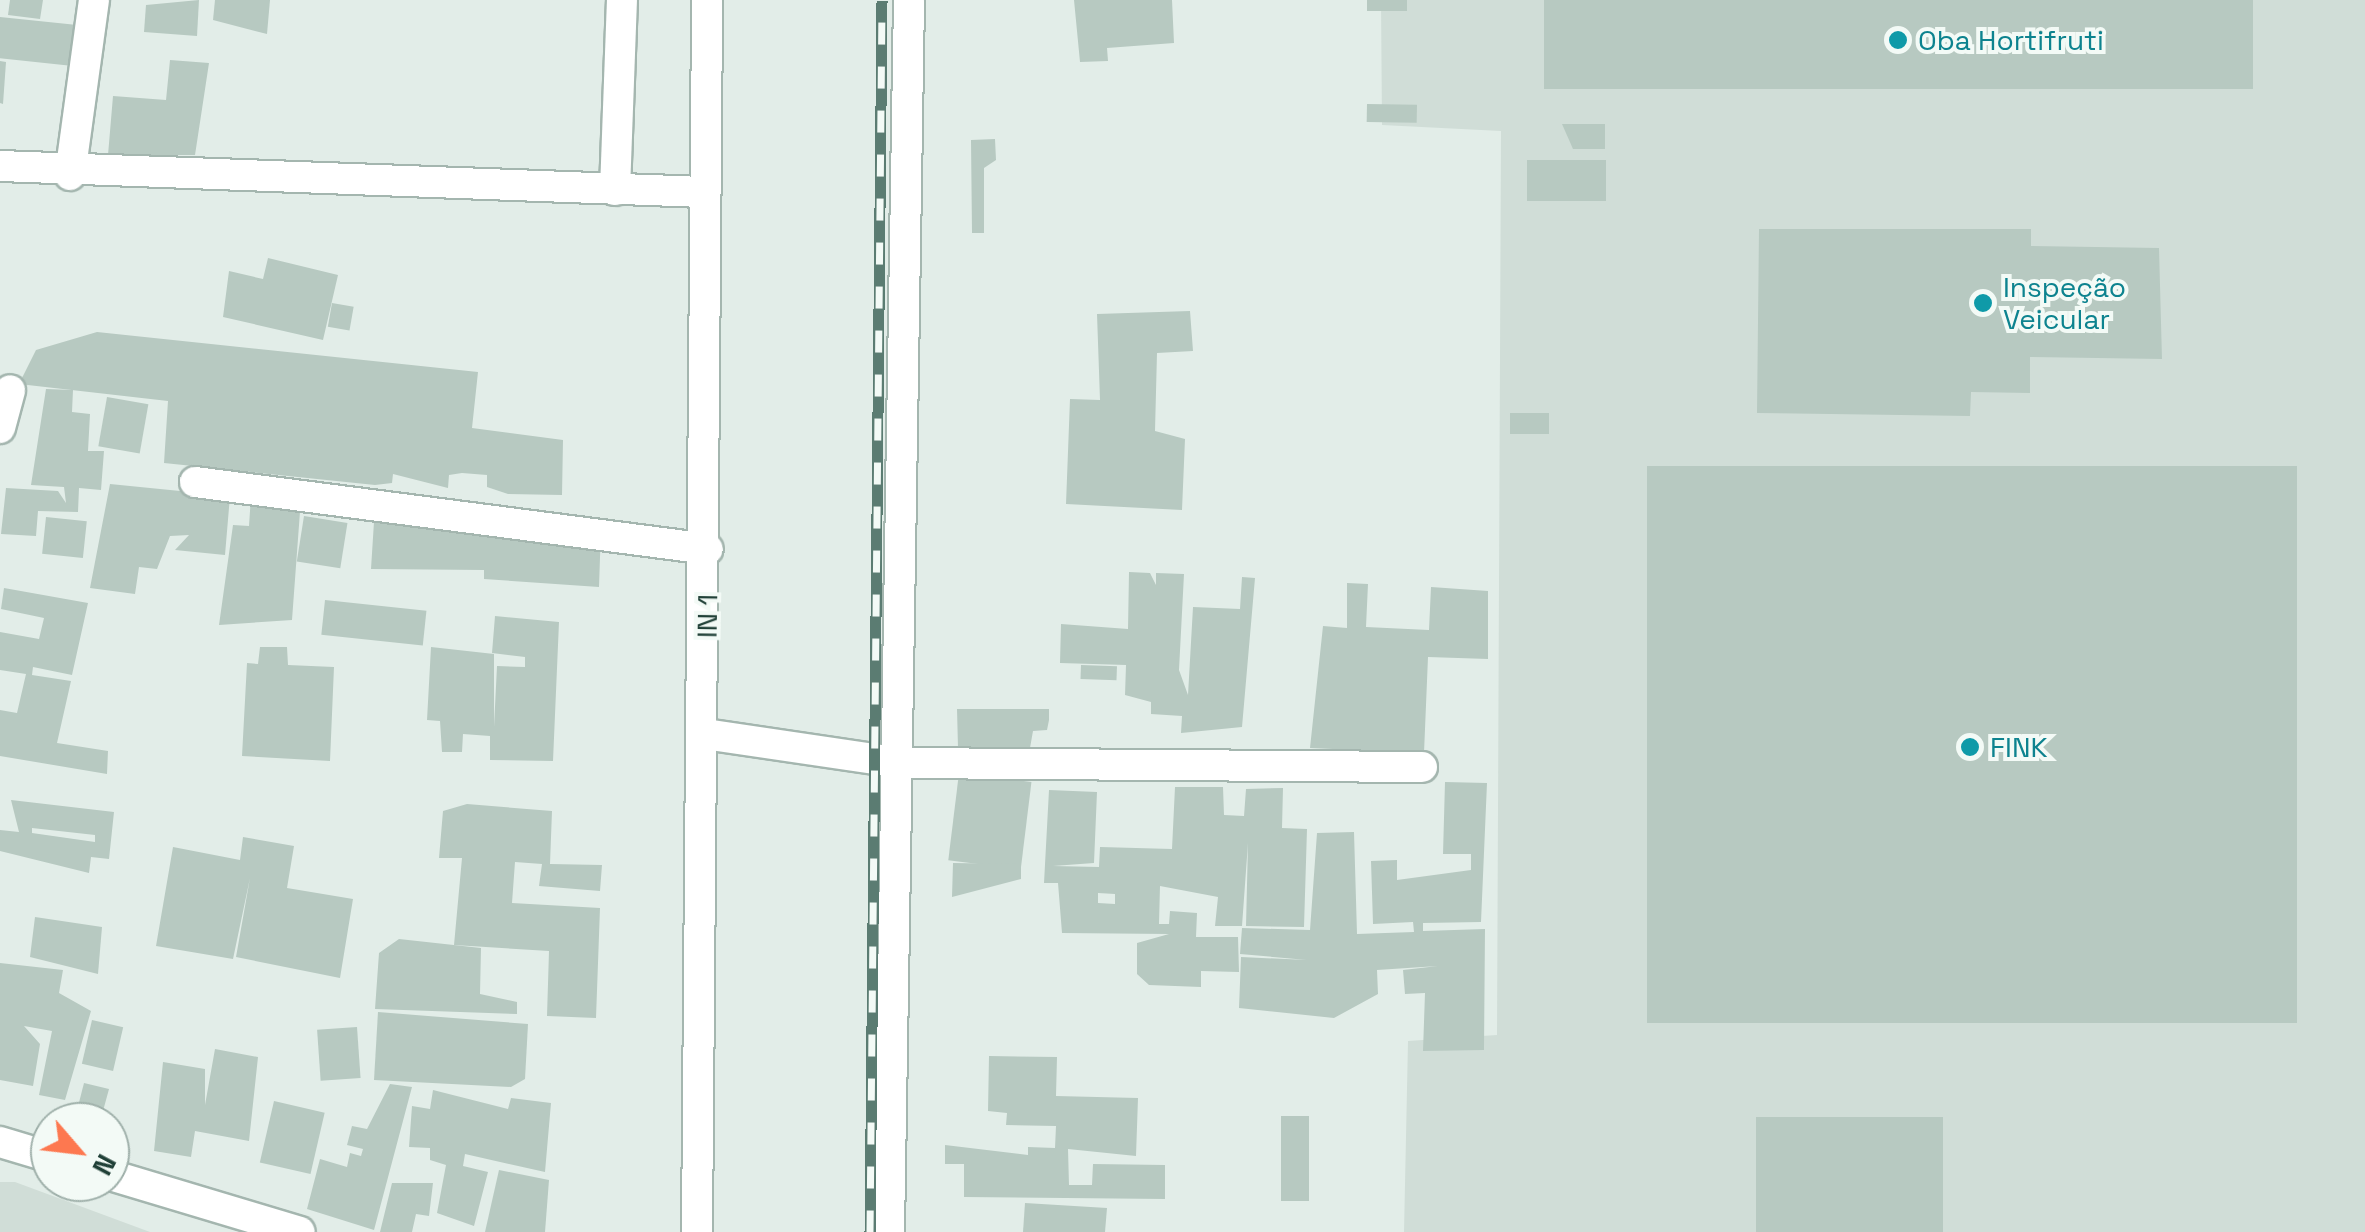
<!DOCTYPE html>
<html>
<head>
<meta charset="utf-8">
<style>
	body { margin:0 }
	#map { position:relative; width:2365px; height:1232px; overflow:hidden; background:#e2ede8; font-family:"Space Grotesk",sans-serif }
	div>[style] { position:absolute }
	.built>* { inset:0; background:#d0ddd7 }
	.building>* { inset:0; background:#b7c9c1; transform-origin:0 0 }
	.roads { filter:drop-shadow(2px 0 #a4b6af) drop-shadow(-2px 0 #a4b6af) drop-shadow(0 2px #a4b6af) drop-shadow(0 -2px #a4b6af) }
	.minor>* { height:30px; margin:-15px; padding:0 15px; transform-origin:15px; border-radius:15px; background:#fff }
	.tertiary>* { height:30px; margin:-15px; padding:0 15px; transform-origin:15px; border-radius:15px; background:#fff }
	.rail>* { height:11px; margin-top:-5.5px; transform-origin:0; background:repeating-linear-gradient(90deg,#f3faf6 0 22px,#5b7c72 0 44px); box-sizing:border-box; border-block:2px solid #5b7c72 }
	.dots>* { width:28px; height:28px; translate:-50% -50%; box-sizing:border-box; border:5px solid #f3faf6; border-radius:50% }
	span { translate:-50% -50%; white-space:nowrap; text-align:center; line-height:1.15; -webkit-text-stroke:8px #f3faf6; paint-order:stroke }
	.culture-label { font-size:28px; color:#0d838f }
	.left { translate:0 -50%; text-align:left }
	.street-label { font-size:28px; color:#204037 }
	.north { position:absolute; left:30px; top:1102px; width:100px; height:100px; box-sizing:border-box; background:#f3faf6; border:2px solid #9fb0aa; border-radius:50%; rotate:118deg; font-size:28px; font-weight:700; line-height:40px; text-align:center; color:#204037 }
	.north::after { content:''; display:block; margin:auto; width:35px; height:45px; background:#fd7850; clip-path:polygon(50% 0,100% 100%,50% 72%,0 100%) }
</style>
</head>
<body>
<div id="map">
	<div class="built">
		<i style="clip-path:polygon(1381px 0,2365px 0,2365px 1232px,1404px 1232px,1408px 1041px,1497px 1035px,1501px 131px,1382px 125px)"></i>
		<i style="clip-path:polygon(0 1182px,15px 1182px,150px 1232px,0 1232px)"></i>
	</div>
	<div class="building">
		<i style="clip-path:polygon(10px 0,43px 0,40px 19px,8px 15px)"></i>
		<i style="clip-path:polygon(199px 0,197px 36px,144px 32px,146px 5px)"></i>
		<i style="clip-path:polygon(215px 0,270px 0,267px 34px,213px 20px)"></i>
		<i style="clip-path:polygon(1074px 0,1172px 0,1174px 43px,1107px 48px,1108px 61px,1080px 62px)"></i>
		<i style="left:1367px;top:0;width:40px;height:11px"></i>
		<i style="left:1544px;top:0;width:709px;height:89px"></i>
		<i style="left:0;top:17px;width:80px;height:41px;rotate:6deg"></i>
		<i style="clip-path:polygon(170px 60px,209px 63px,195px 155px,108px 155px,113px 96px,166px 100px)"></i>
		<i style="clip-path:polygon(0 61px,6px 62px,3px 104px,0 103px)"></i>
		<i style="left:1367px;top:104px;width:50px;height:18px;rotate:1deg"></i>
		<i style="clip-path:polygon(1562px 124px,1605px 124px,1605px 149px,1573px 149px)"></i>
		<i style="clip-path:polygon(995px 139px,996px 160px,984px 168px,984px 233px,972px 233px,971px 140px)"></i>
		<i style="left:1527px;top:160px;width:79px;height:41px"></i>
		<i style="clip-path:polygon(1759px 229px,2031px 229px,2031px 246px,2159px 248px,2162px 359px,2030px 357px,2030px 393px,1971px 392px,1970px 416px,1757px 413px)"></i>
		<i style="clip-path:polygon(268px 258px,338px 275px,323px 340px,223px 317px,229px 271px,263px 279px)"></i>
		<i style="left:332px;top:303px;width:22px;height:24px;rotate:10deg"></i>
		<i style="clip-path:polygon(1190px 311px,1193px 351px,1157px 353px,1155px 431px,1185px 439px,1182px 510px,1066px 504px,1070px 399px,1100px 400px,1097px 314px)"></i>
		<i style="clip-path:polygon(97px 332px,478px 372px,472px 428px,563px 440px,562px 495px,508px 494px,487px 487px,487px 475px,462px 473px,449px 475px,448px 488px,393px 474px,392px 483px,375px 485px,164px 463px,168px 401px,19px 384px,36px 350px)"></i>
		<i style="clip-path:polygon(46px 389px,73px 390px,72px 412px,90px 414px,88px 451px,104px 451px,101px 490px,79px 488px,78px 512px,38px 511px,36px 536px,1px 534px,6px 488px,58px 491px,66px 503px,64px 487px,31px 485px)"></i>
		<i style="left:107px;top:397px;width:42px;height:50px;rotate:10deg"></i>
		<i style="left:1510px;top:413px;width:39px;height:21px"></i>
		<i style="left:1647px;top:466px;width:650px;height:557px"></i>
		<i style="clip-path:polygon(110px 484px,230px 496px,225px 555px,175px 550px,189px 535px,170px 536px,157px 569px,139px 567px,135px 594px,90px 588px)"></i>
		<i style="clip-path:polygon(251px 496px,301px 498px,292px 620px,219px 625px,233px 525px,249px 526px)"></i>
		<i style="clip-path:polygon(375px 506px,601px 528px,599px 587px,484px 579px,484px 570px,371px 569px)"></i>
		<i style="left:304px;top:516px;width:44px;height:46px;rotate:9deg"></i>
		<i style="left:46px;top:517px;width:41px;height:37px;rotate:6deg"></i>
		<i style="clip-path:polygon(1129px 572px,1150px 573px,1156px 585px,1156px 573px,1184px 574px,1179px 670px,1188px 695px,1193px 607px,1240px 609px,1242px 577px,1255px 578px,1242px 727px,1181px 733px,1182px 716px,1151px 714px,1151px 702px,1125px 695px,1126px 665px,1060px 663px,1061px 624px,1128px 629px)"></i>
		<i style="clip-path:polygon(1347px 583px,1368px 584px,1366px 627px,1429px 630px,1431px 587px,1488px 591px,1488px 659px,1428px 657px,1424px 753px,1310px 748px,1323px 626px,1347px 628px)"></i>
		<i style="clip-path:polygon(4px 588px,88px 603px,72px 675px,33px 667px,32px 675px,71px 681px,57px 743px,108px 751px,107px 774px,0 756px,0 710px,17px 713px,26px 674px,0 670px,0 632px,39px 639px,44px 618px,1px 609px)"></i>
		<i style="left:325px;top:600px;width:102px;height:35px;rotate:6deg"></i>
		<i style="clip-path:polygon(495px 616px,559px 622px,553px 761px,490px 760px,490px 736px,463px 734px,462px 752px,442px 752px,440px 721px,427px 720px,431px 647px,494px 654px,494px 727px,497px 666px,525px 667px,525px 657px,492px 653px)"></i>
		<i style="clip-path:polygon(260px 647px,287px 647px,288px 665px,334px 667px,330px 761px,242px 756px,247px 663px,258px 664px)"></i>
		<i style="left:1081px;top:665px;width:36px;height:14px;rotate:2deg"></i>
		<i style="clip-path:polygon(957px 709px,1049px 709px,1049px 720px,1047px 730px,1033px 731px,1030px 748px,958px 748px)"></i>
		<i style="left:959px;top:773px;width:73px;height:88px;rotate:7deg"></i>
		<i style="clip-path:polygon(1445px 782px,1487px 783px,1481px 922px,1423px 923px,1423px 931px,1485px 929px,1484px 1050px,1423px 1051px,1425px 993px,1405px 994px,1403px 970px,1438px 966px,1377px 970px,1378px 994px,1334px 1018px,1239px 1008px,1241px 957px,1307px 960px,1240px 954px,1242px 928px,1310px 930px,1317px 833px,1354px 832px,1357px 934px,1414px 932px,1413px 922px,1373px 924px,1371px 861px,1397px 860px,1397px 880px,1471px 870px,1471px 854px,1443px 854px)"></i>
		<i style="clip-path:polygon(evenodd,1175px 787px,1223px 787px,1224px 815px,1244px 816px,1246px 789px,1283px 788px,1282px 828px,1307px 829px,1304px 927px,1246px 926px,1248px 843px,1242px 926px,1215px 926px,1218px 897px,1160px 886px,1159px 924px,1169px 924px,1170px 911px,1197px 913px,1196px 937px,1238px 937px,1239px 972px,1201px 971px,1201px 987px,1149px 985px,1137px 974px,1137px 943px,1169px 934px,1062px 933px,1058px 883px,1044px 883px,1049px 790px,1097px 792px,1094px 863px,1053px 866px,1099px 867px,1100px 847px,1172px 849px,1175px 787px,1098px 893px,1115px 894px,1115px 904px,1098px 903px,1098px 893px)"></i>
		<i style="clip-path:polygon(evenodd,11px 800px,114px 812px,109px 859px,91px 857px,89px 873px,0 851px,0 830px,19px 832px,11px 800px,32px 828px,95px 835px,95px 842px,32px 833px,32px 828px)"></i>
		<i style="clip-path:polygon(467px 804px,552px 811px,550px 864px,602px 865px,600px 891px,539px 886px,542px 864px,515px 862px,512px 903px,600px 908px,596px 1018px,547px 1016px,549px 951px,454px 945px,462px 858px,439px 858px,443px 811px)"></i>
		<i style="clip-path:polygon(243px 837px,294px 846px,287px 888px,353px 899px,340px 978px,236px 957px,250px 878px,233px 959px,156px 946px,173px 847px,240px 860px)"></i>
		<i style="clip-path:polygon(953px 863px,1021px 864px,1021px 879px,952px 897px)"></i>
		<i style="clip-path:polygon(35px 917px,102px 927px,98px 974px,30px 957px)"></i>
		<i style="clip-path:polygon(399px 939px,481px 948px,480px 994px,517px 1002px,517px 1014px,375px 1009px,379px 953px)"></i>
		<i style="clip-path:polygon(0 963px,63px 970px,59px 993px,91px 1011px,65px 1100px,39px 1095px,52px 1031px,24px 1026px,40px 1044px,33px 1086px,0 1080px)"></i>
		<i style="clip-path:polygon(378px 1012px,528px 1024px,525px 1079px,511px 1087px,374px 1080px)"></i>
		<i style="left:92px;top:1020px;width:32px;height:45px;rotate:13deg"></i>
		<i style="left:357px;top:1027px;width:51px;height:40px;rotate:86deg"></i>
		<i style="clip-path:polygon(215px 1049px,258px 1057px,249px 1141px,195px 1131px,191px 1157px,154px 1151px,163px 1062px,205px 1069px,205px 1105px)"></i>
		<i style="clip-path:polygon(989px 1056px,1057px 1057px,1056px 1096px,1138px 1098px,1136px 1156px,1068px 1149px,1069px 1185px,1092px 1185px,1093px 1164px,1165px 1165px,1165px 1199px,964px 1197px,964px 1164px,945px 1164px,945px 1145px,1028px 1155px,1028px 1147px,1055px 1148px,1056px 1126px,1006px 1125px,1007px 1113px,988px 1111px)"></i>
		<i style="clip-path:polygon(84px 1083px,109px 1089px,100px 1122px,74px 1122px)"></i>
		<i style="clip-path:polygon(390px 1084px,412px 1087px,374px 1230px,307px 1209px,320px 1159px,347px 1167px,350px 1153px,361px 1156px,363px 1149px,347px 1145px,352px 1126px,367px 1129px)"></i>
		<i style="clip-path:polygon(433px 1090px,508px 1109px,511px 1098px,551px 1103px,545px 1172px,465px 1154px,463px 1166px,488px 1172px,474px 1226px,437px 1213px,446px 1165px,430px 1160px,430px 1148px,409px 1147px,412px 1106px,430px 1109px)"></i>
		<i style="left:274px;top:1101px;width:52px;height:63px;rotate:13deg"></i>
		<i style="left:1281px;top:1116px;width:28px;height:85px"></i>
		<i style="left:1756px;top:1117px;width:187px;height:115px"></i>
		<i style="clip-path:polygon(499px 1170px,549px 1180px,545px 1232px,485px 1232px)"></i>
		<i style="clip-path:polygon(392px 1183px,433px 1183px,429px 1216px,416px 1214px,412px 1232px,380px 1232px)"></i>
		<i style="clip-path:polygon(1025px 1203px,1107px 1208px,1105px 1232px,1023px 1232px)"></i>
	</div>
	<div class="roads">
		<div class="minor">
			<i style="left:0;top:166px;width:704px;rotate:2.12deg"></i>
			<i style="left:70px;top:175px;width:177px;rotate:-82.2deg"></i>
			<i style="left:615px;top:190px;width:190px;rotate:-87.9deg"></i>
			<i style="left:0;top:428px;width:39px;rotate:-75deg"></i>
			<i style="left:195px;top:482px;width:517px;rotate:7.44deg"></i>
			<i style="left:705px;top:734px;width:199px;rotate:8.4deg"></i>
			<i style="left:902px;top:763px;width:520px;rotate:0.44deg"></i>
			<i style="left:0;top:1142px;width:52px;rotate:16.7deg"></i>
			<i style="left:110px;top:1175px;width:198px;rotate:16.7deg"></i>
			<i style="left:889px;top:1232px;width:1232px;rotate:-89.07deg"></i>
		</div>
		<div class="tertiary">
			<i style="left:697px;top:1232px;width:1232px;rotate:-89.53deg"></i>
		</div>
	</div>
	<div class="rail">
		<i style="left:870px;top:1232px;width:1232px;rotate:-89.44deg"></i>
	</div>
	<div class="dots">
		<i style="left:1898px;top:40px;background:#0f9aa8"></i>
		<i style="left:1983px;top:303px;background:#0f9aa8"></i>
		<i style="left:1970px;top:747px;background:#0f9aa8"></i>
	</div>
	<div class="culture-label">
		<span class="left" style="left:1918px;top:40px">Oba Hortifruti</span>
		<span class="left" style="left:2003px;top:303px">Inspeção<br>Veicular</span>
		<span class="left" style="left:1990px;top:747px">FINK</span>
	</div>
	<div class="street-label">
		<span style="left:707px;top:616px;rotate:-89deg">IN 1</span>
	</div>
	<div class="north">N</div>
</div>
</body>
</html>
